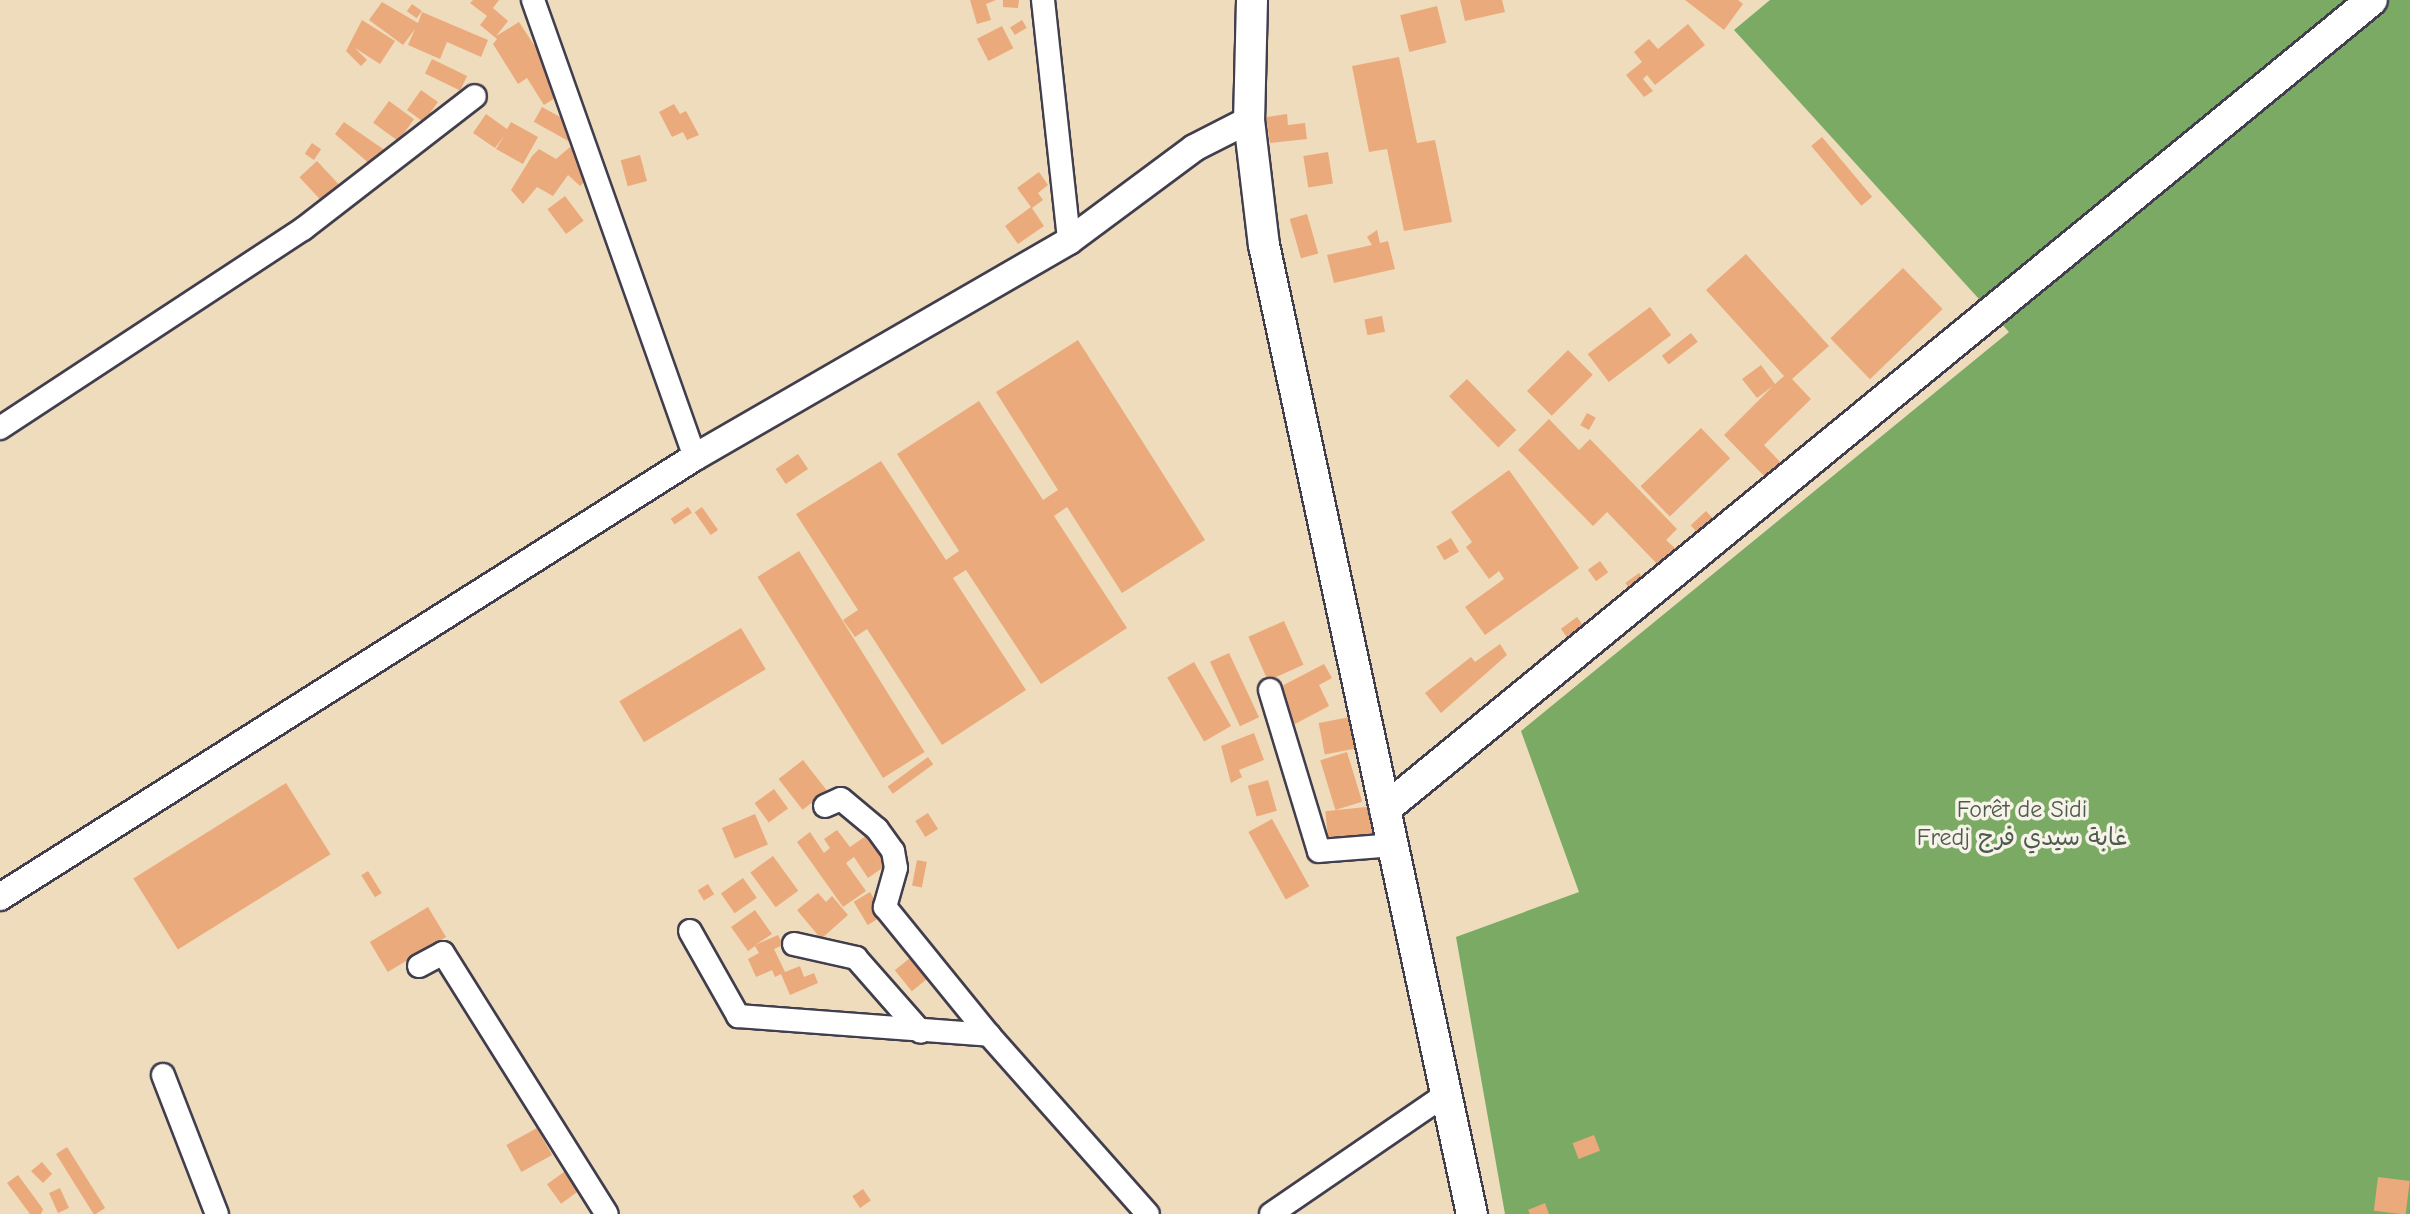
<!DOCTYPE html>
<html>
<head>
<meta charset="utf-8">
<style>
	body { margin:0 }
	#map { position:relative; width:2410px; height:1214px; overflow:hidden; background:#efdcbc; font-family:"Comic Neue","Playpen Sans Arabic",sans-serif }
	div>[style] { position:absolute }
	.forest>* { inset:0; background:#7aaa64 }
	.building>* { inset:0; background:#ebaa7c; transform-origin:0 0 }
	.roads { filter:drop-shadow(2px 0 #413e4e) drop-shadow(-2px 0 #413e4e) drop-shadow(0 2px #413e4e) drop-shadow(0 -2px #413e4e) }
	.minor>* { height:22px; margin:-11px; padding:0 11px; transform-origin:11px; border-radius:11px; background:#fff }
	.tertiary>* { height:26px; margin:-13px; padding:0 13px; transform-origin:13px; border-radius:13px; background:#fff }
	.secondary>* { height:30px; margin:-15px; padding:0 15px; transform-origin:15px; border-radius:15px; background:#fff }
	span { translate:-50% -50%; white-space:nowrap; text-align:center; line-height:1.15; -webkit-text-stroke:7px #f7f3e8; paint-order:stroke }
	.park-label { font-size:24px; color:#4c5b4e }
</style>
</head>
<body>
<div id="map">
	<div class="forest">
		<i style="clip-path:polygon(1770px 0,2410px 0,2410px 1214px,1505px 1214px,1456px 937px,1579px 892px,1521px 731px,2009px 332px,1734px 30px)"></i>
	</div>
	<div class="building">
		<i style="clip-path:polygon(473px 0,499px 0,493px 8px,508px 21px,496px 36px,519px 22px,534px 45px,544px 39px,566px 91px,544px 105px,527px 78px,518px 84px,493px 44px,497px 39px,480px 25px,487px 16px,470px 3px)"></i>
		<i style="clip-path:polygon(970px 0,996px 0,986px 4px,991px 20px,977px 24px)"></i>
		<i style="clip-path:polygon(1003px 0,1019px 0,1018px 8px,1003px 7px)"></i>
		<i style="clip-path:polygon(1460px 0,1502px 0,1505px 12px,1465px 21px)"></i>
		<i style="clip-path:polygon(1685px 0,1738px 0,1743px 4px,1724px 30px)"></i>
		<i style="clip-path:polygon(382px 2px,418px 23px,422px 12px,488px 40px,481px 57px,447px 42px,440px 59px,408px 45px,415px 29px,403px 45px,369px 20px)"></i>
		<i style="left:412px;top:4px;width:12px;height:9px;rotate:35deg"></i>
		<i style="left:1437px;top:6px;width:38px;height:38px;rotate:76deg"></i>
		<i style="clip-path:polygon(362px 20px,395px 41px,380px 64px,355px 48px,367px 60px,361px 66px,346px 51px)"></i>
		<i style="left:1022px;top:20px;width:9px;height:14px;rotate:58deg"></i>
		<i style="clip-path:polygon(1688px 24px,1705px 45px,1655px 85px,1647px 75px,1643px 79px,1653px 91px,1644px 97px,1626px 75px,1642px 62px,1634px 52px,1649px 39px,1658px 49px)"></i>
		<i style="left:1002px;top:26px;width:25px;height:28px;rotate:63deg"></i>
		<i style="clip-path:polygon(1399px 57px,1417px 143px,1435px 140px,1452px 222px,1404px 231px,1387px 149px,1369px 152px,1352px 66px)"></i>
		<i style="left:432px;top:59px;width:39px;height:16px;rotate:26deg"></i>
		<i style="clip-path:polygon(421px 90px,438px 102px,430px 113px,440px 119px,433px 129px,407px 110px)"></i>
		<i style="left:389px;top:101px;width:31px;height:27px;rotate:36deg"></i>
		<i style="clip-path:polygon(674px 104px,680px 114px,686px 111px,699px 135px,687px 140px,683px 132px,672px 137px,659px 112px)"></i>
		<i style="left:542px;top:107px;width:43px;height:17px;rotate:29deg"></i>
		<i style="clip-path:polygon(486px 114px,507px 129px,511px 122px,538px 137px,523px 164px,496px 149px,504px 136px,495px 148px,473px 133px)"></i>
		<i style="clip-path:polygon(1287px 114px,1288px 125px,1305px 123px,1307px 139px,1270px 143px,1266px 117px)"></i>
		<i style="clip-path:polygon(344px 122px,399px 160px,385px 177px,335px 134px)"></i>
		<i style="left:1822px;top:137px;width:78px;height:14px;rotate:50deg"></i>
		<i style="left:312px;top:143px;width:11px;height:13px;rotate:34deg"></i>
		<i style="clip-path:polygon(570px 147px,594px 173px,580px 186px,568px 175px,553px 196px,537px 187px,523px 204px,511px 190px,532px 156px,539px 149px,556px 159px)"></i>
		<i style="left:1328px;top:152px;width:32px;height:25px;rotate:81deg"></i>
		<i style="left:640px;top:155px;width:27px;height:20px;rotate:75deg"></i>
		<i style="left:317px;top:161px;width:41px;height:24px;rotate:47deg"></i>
		<i style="clip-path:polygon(1039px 172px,1048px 185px,1038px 193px,1043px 200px,1032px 208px,1044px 226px,1018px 244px,1005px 226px,1031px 207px,1017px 188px)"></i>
		<i style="left:565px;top:196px;width:31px;height:22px;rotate:53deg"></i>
		<i style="left:1307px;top:214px;width:41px;height:18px;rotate:74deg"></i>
		<i style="clip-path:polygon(1377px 230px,1380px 243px,1388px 241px,1395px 269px,1334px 283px,1327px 255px,1372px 245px,1367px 237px)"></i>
		<i style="clip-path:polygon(1746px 254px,1829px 346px,1792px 379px,1811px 399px,1764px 445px,1784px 466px,1769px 481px,1724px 435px,1773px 386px,1757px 398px,1742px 379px,1761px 365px,1775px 384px,1784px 376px,1706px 290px)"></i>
		<i style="left:1903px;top:268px;width:57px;height:101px;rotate:46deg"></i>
		<i style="left:1650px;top:307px;width:35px;height:78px;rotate:53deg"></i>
		<i style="left:1382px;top:316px;width:16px;height:18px;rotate:79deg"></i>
		<i style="left:1691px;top:333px;width:11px;height:37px;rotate:52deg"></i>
		<i style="clip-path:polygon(1078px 340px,1205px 540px,1122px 593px,1067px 507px,1054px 516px,1127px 628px,1041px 684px,966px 570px,953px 578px,1026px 690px,942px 745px,867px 629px,855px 637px,843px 620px,858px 610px,796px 514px,881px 461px,946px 560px,959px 551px,897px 454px,979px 401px,1043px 500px,1058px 490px,996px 392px)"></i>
		<i style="left:1568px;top:350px;width:35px;height:58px;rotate:45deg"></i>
		<i style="left:1467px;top:379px;width:71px;height:25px;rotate:46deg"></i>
		<i style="left:1587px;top:413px;width:10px;height:14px;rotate:29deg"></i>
		<i style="clip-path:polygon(1549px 419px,1579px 450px,1590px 439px,1677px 529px,1666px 540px,1676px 549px,1659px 566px,1607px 512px,1593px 526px,1518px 450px)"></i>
		<i style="left:1701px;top:428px;width:42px;height:84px;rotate:46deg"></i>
		<i style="left:798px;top:454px;width:18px;height:27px;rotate:56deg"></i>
		<i style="clip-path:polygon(1509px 470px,1579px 568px,1485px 635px,1465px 607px,1504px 579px,1499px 571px,1489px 579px,1466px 547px,1472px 542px,1451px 512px)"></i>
		<i style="left:688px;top:507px;width:7px;height:21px;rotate:56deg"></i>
		<i style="left:702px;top:507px;width:28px;height:9px;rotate:55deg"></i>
		<i style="left:1706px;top:511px;width:21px;height:21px;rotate:47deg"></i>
		<i style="left:1451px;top:538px;width:16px;height:17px;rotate:60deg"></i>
		<i style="left:799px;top:551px;width:237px;height:49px;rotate:58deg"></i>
		<i style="left:1600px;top:561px;width:14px;height:15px;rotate:54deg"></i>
		<i style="left:1639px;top:573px;width:24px;height:17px;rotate:54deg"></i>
		<i style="left:1577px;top:617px;width:26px;height:20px;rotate:54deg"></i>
		<i style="left:1284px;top:621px;width:48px;height:39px;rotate:66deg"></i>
		<i style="left:741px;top:628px;width:48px;height:142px;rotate:59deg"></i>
		<i style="clip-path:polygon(1500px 644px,1507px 655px,1441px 713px,1425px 693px,1471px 657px,1475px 662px)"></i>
		<i style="left:1229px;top:653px;width:71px;height:21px;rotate:65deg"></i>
		<i style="left:1194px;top:662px;width:74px;height:31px;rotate:60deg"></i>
		<i style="clip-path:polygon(1324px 664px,1332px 678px,1319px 685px,1329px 706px,1295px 724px,1276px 689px)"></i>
		<i style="left:1355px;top:716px;width:32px;height:37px;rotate:79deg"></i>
		<i style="clip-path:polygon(1254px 733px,1264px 760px,1239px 770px,1242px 777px,1231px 783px,1221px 746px)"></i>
		<i style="left:1347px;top:752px;width:52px;height:28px;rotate:73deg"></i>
		<i style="left:928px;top:757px;width:9px;height:50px;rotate:54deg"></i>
		<i style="left:803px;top:760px;width:39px;height:31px;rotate:52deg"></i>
		<i style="left:1268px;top:780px;width:32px;height:21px;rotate:74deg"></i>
		<i style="left:286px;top:783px;width:84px;height:180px;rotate:58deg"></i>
		<i style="left:774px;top:789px;width:24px;height:24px;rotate:54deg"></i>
		<i style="left:1375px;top:806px;width:31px;height:50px;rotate:84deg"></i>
		<i style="left:928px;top:813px;width:19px;height:15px;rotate:58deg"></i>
		<i style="left:755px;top:814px;width:33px;height:36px;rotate:67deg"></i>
		<i style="left:1272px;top:819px;width:77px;height:27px;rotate:61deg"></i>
		<i style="clip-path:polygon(837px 830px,850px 847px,870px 833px,891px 862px,868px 878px,854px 857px,846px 863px,866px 891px,843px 907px,797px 842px,810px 832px,824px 853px,830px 848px,824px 839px)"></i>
		<i style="left:773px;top:856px;width:43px;height:28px;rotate:54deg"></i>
		<i style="left:917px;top:860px;width:10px;height:26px;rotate:11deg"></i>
		<i style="left:368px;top:871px;width:26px;height:8px;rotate:58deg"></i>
		<i style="left:743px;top:878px;width:24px;height:27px;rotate:55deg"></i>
		<i style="left:708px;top:884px;width:12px;height:12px;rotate:59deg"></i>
		<i style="left:870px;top:892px;width:27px;height:19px;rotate:59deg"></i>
		<i style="clip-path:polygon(818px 893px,826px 902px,832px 896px,848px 915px,821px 939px,797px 910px)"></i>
		<i style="left:428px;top:907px;width:35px;height:68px;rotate:59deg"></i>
		<i style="clip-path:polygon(755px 910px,772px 934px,755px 945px,778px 935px,783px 945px,774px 949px,785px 972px,800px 966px,804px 977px,814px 973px,818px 983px,790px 995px,781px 974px,775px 977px,772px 970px,756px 977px,748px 959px,759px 953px,755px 946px,748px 951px,731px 927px)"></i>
		<i style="left:915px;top:954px;width:27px;height:26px;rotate:51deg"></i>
		<i style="left:537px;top:1128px;width:31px;height:35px;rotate:61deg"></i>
		<i style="left:1594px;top:1135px;width:17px;height:23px;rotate:69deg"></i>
		<i style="left:67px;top:1147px;width:72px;height:13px;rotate:58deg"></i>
		<i style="clip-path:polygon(42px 1162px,52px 1174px,43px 1183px,31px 1171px)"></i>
		<i style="left:568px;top:1169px;width:24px;height:26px;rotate:54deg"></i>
		<i style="clip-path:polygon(18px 1175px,43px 1209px,41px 1214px,30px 1214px,7px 1183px)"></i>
		<i style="left:2378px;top:1177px;width:32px;height:34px;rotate:7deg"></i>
		<i style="left:60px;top:1188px;width:22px;height:12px;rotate:66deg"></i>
		<i style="left:863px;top:1189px;width:14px;height:13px;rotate:56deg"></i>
		<i style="clip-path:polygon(1545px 1203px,1549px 1214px,1530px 1214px,1528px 1210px)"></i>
	</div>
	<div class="roads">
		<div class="minor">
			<i style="left:533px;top:0;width:485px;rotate:70.5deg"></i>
			<i style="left:1043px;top:0;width:242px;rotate:83.8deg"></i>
			<i style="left:0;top:428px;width:363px;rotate:-33.3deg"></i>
			<i style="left:303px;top:229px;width:217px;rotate:-37.7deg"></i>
			<i style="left:1270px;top:690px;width:168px;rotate:73.1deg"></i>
			<i style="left:1319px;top:851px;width:74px;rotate:-4.6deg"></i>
			<i style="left:825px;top:806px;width:17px;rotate:-24deg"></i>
			<i style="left:841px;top:799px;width:47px;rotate:39.8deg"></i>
			<i style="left:877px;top:829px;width:27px;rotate:54deg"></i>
			<i style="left:893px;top:851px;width:17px;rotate:80deg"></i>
			<i style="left:896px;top:868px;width:41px;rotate:105.8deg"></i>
			<i style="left:885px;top:907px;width:165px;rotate:50.9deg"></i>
			<i style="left:989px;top:1035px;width:239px;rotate:48.4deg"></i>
			<i style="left:690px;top:931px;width:98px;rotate:60.5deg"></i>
			<i style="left:738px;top:1016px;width:252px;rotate:4.3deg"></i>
			<i style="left:794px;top:944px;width:64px;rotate:12.7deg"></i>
			<i style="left:856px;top:958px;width:98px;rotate:48.7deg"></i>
			<i style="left:419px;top:966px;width:27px;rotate:-28deg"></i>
			<i style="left:443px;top:953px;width:308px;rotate:57.9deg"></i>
			<i style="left:163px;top:1075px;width:149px;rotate:68.8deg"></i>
			<i style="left:1271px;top:1214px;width:212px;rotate:-34.4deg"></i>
		</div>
		<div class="tertiary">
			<i style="left:0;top:897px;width:823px;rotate:-32.34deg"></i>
			<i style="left:695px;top:457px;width:432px;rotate:-30deg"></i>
			<i style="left:1069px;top:241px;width:156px;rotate:-36.6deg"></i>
			<i style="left:1194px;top:148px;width:62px;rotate:-27deg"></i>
		</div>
		<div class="secondary">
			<i style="left:1252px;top:0;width:120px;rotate:91.4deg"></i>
			<i style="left:1249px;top:120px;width:126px;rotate:83.2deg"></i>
			<i style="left:1264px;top:245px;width:991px;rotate:77.89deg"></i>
			<i style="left:1385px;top:809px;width:1276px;rotate:-39.34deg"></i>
		</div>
	</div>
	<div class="park-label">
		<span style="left:2022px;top:824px">Forêt de Sidi<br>Fredj غابة سيدي فرج</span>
	</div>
</div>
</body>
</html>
